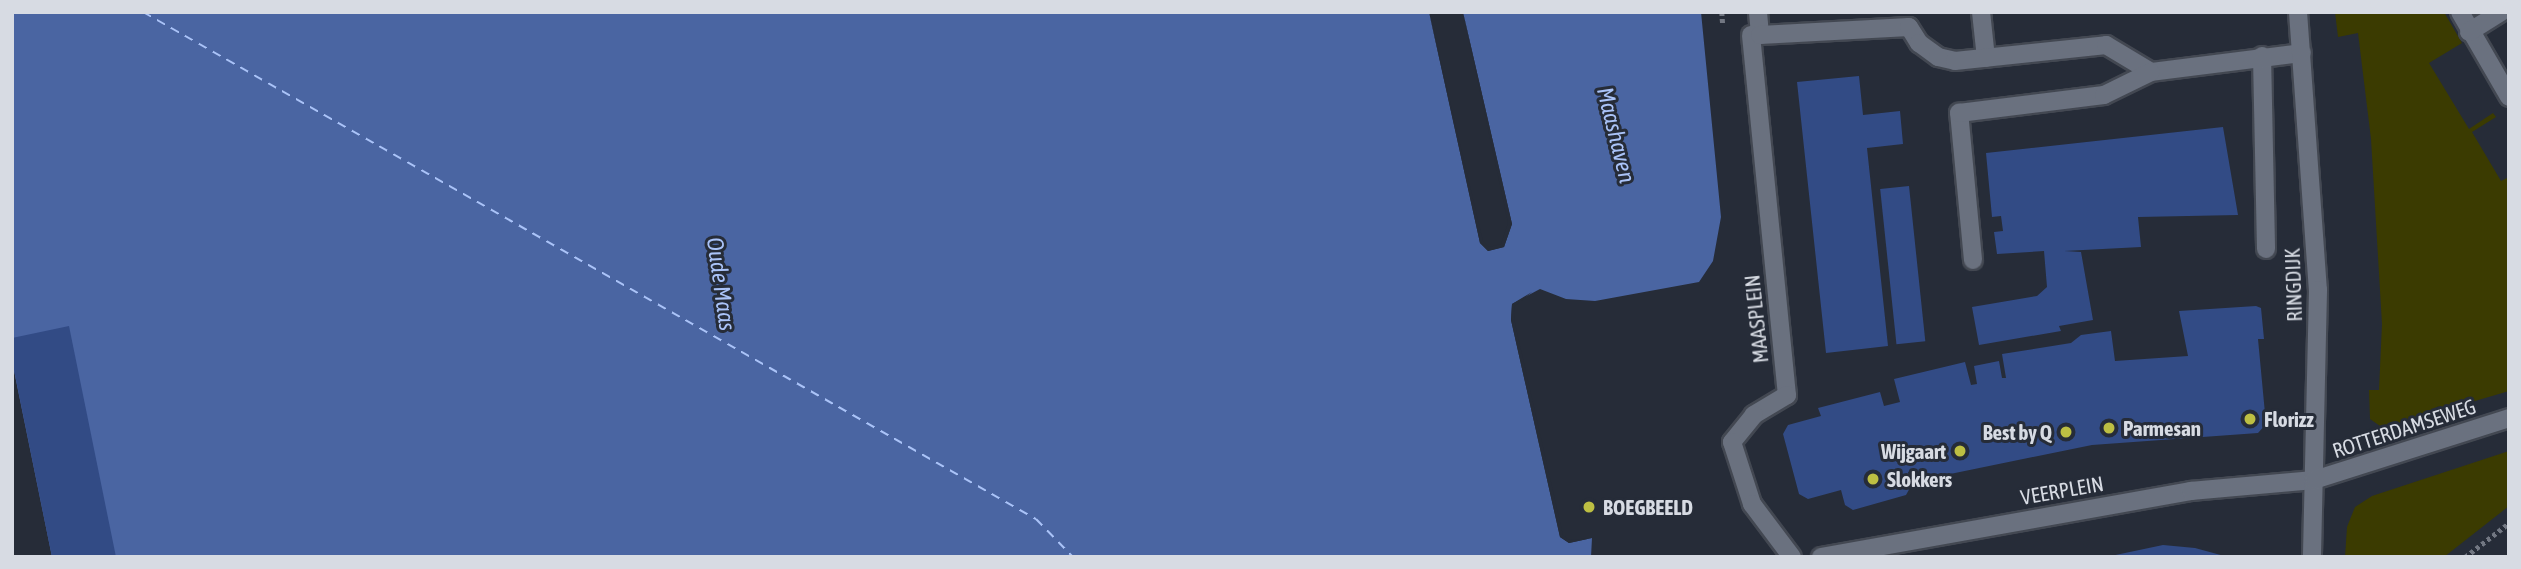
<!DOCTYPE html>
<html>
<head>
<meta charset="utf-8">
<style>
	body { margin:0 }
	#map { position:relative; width:2521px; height:569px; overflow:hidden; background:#262c38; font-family:"Asap Condensed",sans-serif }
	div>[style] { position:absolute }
	.green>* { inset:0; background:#3b3b01 }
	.water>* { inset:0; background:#4a65a2 }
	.pier>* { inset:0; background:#262c38 }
	.ferry>* { height:2px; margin-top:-1px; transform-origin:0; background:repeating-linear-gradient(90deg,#aac3f8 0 9px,transparent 0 16px) }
	.building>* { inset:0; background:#324b85; transform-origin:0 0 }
	.path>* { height:4.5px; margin-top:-2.25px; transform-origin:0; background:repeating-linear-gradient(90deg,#727782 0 3.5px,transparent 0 7px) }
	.roads { filter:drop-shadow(2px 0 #434852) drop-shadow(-2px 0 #434852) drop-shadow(0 2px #434852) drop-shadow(0 -2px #434852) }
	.lane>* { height:18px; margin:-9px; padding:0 9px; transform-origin:9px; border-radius:9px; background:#6a717f }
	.street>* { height:18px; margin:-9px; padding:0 9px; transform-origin:9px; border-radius:9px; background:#6a717f }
	.secondary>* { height:18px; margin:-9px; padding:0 9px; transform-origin:9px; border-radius:9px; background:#6a717f }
	.dots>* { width:19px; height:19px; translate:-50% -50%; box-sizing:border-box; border:4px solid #262c38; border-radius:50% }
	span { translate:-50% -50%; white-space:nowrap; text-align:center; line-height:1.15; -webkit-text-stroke:6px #262c38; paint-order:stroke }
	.street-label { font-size:21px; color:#d7dbe3 }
	.poi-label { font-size:21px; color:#d7dbe3; font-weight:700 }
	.left { translate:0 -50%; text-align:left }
	.right { translate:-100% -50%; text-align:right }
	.water-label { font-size:23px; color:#aac3f8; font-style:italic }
	.frame { position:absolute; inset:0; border:14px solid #d7dbe3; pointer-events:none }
</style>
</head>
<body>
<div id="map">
	<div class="green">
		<i style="clip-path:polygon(2335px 12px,2444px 12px,2462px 43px,2429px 63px,2469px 129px,2493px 113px,2496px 117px,2472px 132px,2501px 181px,2509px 177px,2509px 391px,2383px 428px,2370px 419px,2369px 390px,2379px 390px,2382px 324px,2371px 139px,2358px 33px,2338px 37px)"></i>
		<i style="clip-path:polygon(2509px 451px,2509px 506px,2444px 557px,2345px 557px,2347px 527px,2355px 507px,2372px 496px)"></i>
	</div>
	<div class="water">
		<i style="clip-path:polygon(12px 12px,1429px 12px,1480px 243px,1488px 251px,1504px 247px,1512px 224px,1463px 12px,1701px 12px,1721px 217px,1713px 261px,1699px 282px,1595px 301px,1566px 299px,1540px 289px,1512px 304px,1511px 320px,1560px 537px,1569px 543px,1592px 538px,1591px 557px,52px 557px,12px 361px)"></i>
	</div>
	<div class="pier">
		<i style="clip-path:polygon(1429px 12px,1483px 241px,1489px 247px,1501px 244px,1508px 223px,1463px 12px,1512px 224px,1504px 247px,1488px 251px,1480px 243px)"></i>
		<i style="clip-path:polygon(1532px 292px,1515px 306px,1514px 319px,1563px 535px,1569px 540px,1592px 538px,1569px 543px,1560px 537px,1511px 320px,1512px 304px)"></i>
	</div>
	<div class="ferry">
		<i style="left:143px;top:12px;width:1027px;rotate:29.59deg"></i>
		<i style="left:1036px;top:519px;width:53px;rotate:45.8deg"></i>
	</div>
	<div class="building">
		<i style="clip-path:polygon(1859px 76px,1863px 115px,1900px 111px,1903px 144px,1867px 148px,1888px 346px,1826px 353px,1797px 82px)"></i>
		<i style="clip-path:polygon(2223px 127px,2238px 215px,2138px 217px,2141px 247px,2064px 251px,2081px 252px,2093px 320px,2059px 326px,2061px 331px,1979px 345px,1972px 307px,2037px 296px,2047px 287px,2044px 251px,1997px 254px,1994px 232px,2003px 231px,2001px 216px,1992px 217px,1986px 153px)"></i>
		<i style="left:1909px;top:186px;width:156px;height:29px;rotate:84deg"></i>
		<i style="clip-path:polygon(2256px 306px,2261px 308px,2264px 339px,2258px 339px,2266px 424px,2258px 433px,2092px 445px,1921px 480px,1917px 469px,1908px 472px,1911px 486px,1906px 495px,1853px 510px,1845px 505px,1841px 490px,1808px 499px,1799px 494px,1783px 434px,1788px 425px,1821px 416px,1818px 408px,1880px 392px,1884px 406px,1900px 402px,1894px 379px,1965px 362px,1971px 385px,1977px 384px,1974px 366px,1999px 361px,2002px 378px,2006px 378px,2002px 354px,2071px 343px,2081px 335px,2111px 331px,2115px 361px,2188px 356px,2179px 311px)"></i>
		<i style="clip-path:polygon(69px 326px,116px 557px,52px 557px,12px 360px,12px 338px)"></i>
		<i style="clip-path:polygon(2163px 545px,2195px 548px,2228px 557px,2106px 557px)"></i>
	</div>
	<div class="path">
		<i style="left:1722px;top:12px;width:13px;rotate:86deg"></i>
		<i style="left:2465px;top:557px;width:56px;rotate:-37.7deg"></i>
	</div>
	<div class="roads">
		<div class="lane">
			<i style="left:1758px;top:12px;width:23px;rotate:85deg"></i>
			<i style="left:1981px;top:12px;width:46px;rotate:83.8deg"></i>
			<i style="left:2262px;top:56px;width:193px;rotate:88.8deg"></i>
		</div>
		<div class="street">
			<i style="left:2460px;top:12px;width:98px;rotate:60deg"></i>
			<i style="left:2469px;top:32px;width:38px;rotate:-32deg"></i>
			<i style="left:1751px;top:35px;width:362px;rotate:84.3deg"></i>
			<i style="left:1787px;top:395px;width:39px;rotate:149deg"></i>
			<i style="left:1754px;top:415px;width:35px;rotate:129deg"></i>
			<i style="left:1732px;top:442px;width:65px;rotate:72.1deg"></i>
			<i style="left:1752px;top:504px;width:66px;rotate:53deg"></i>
			<i style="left:1760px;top:35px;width:149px;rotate:-3.1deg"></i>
			<i style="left:1909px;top:27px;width:19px;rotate:58deg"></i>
			<i style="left:1919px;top:43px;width:24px;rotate:36deg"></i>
			<i style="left:1938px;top:57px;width:17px;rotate:13deg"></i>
			<i style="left:1955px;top:61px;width:152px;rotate:-6deg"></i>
			<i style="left:2106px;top:45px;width:52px;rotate:31deg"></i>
			<i style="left:2151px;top:72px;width:152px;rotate:-7.2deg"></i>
			<i style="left:1973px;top:260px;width:148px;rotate:-95.4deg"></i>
			<i style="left:1959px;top:113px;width:146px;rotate:-7.1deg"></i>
			<i style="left:2104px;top:95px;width:52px;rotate:-26.1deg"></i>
			<i style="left:1821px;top:557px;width:376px;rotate:-10.1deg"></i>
			<i style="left:2191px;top:491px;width:123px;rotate:-5.1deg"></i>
		</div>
		<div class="secondary">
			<i style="left:2298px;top:12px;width:279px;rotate:85.9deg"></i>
			<i style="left:2318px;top:290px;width:267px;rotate:91.3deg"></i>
			<i style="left:2314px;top:480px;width:205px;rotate:-17.6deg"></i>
		</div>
	</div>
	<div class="dots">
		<i style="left:2250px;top:419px;background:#bdbf43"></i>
		<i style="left:2109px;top:428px;background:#bdbf43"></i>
		<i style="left:2066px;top:432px;background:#bdbf43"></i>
		<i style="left:1960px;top:451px;background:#bdbf43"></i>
		<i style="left:1873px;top:479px;background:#bdbf43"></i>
		<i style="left:1589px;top:507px;background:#bdbf43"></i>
	</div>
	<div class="street-label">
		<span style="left:2293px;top:285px;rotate:-92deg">RINGDIJK</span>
		<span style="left:1756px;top:319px;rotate:-96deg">MAASPLEIN</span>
		<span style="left:2404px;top:428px;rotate:-18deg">ROTTERDAMSEWEG</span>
		<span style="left:2062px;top:490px;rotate:-10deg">VEERPLEIN</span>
	</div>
	<div class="poi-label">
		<span class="left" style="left:2264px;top:419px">Florizz</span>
		<span class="left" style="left:2123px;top:428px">Parmesan</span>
		<span class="right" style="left:2052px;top:432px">Best by Q</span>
		<span class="right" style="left:1946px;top:451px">Wijgaart</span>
		<span class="left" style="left:1887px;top:479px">Slokkers</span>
		<span class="left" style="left:1603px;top:507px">BOEGBEELD</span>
	</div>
	<div class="water-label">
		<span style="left:1616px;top:135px;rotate:76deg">Maashaven</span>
		<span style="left:721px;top:284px;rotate:82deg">Oude Maas</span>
	</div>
	<div class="frame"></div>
</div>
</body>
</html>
